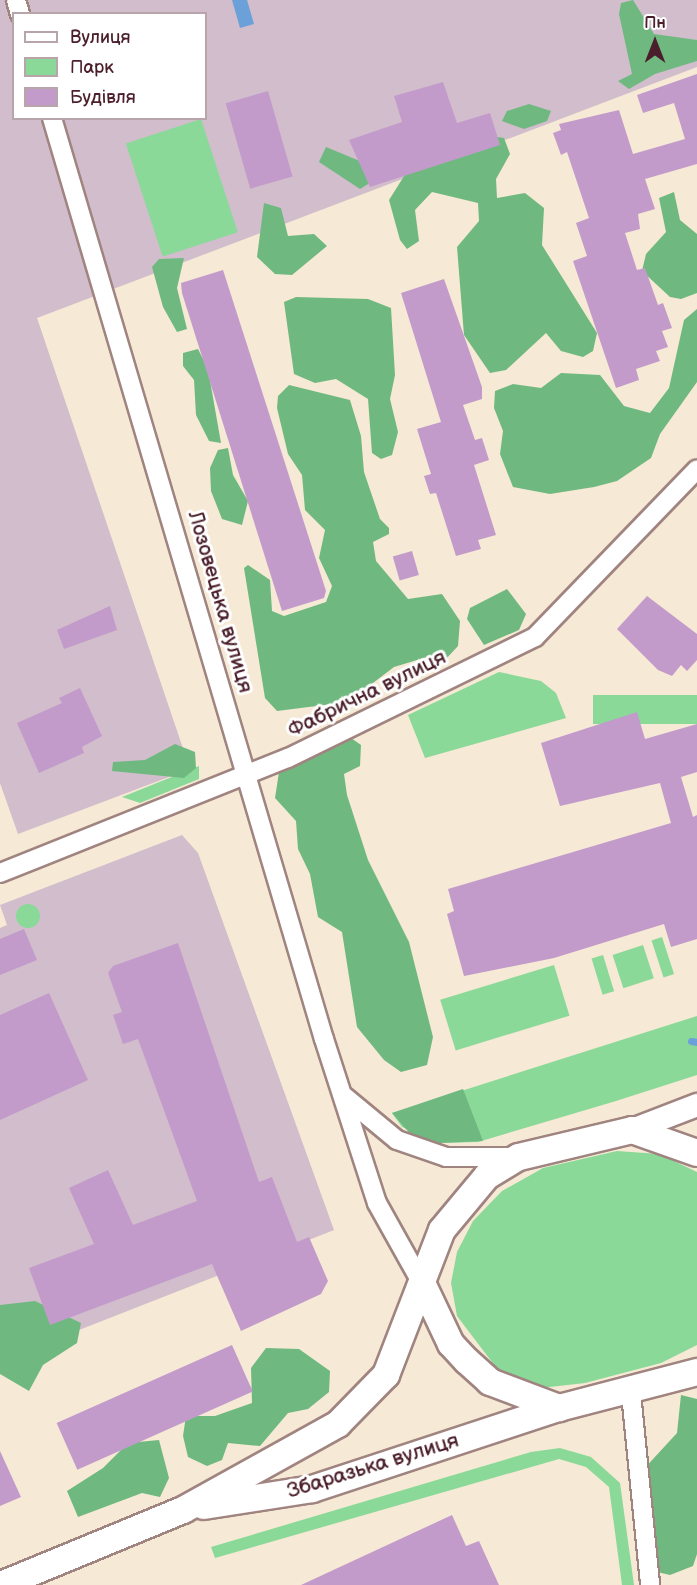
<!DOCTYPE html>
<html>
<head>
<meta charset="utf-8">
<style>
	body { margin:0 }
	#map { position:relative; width:697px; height:1585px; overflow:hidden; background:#f6e9d5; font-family:"Balsamiq Sans",sans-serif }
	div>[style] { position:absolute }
	.industrial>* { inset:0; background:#d1bdcb }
	.green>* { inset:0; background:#8ad998; transform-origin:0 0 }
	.round { border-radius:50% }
	.forest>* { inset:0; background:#6fb980 }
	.water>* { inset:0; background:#6ba1d8 }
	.stream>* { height:7px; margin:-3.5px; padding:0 3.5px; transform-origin:3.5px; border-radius:3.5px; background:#6ba1d8 }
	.building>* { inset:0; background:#c29bcb; transform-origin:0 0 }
	.roads { filter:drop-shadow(2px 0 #a08480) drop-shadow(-2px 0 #a08480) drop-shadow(0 2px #a08480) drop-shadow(0 -2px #a08480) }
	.minor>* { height:18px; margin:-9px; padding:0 9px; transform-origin:9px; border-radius:9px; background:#fff }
	.tertiary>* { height:22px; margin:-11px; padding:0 11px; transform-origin:11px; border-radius:11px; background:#fff }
	.secondary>* { height:26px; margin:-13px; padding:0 13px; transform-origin:13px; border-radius:13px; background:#fff }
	span { translate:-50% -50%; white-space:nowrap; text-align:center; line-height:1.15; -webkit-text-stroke:6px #fff; paint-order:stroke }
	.street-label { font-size:21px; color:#4a1f2b }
	.legend { position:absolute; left:12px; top:12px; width:195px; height:108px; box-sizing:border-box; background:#fff; border:2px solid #b7a5aa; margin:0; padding:8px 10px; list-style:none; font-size:18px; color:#4a1f2b }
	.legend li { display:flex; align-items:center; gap:12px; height:30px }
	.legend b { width:30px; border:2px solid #b7a5aa }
	.north { position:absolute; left:625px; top:12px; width:60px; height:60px; -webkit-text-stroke:4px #fff; paint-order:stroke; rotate:0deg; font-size:16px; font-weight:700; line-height:24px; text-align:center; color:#4a1f2b }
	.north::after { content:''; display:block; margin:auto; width:21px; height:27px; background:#4a1f2b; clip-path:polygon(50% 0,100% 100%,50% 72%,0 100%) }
</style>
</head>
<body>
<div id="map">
	<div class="industrial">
		<i style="clip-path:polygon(evenodd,0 0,697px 0,697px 67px,37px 318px,190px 769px,18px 834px,0 783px,0 0,14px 14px,206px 14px,206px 118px,14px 118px,14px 14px)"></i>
		<i style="clip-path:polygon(182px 835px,198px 853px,334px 1230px,0 1361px,0 928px,7px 925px,0 905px)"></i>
	</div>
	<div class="green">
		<i style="left:201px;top:119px;width:119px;height:79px;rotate:72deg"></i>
		<i style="clip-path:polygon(499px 672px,541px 681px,556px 693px,566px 718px,425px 758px,408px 715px)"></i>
		<i style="left:697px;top:695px;width:29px;height:104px;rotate:90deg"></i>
		<i style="clip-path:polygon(199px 766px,199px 779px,140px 803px,122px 797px)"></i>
		<i class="round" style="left:16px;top:904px;width:24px;height:24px"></i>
		<i style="left:662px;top:937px;width:39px;height:11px;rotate:72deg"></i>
		<i style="left:643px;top:945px;width:35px;height:32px;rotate:72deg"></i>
		<i style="left:603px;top:955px;width:38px;height:12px;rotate:73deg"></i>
		<i style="left:554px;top:965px;width:53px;height:119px;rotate:73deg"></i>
		<i style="clip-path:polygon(697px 1016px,697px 1075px,616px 1101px,478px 1142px,440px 1143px,402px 1127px,392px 1113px)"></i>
		<i style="clip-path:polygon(617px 1151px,659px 1154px,697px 1172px,697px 1345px,661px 1363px,585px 1383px,541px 1388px,524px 1382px,498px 1370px,457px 1316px,451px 1283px,457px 1252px,473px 1221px,502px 1191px,543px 1168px)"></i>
		<i style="clip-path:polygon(560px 1448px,591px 1457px,620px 1483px,634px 1585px,622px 1585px,609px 1487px,586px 1467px,559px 1459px,215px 1558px,211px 1547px,531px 1452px)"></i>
	</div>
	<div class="forest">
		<i style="clip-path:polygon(633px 0,654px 34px,697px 40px,697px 61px,655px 74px,629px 89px,618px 81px,632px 74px,619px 14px,621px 3px)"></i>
		<i style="clip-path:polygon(529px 104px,551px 111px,547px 121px,524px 129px,502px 121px,507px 111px)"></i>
		<i style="clip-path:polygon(491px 136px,504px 138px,510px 154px,496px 179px,497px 198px,525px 193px,544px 208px,542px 245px,597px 333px,593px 351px,583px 357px,561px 351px,546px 333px,506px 370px,490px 373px,464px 335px,457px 247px,479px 221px,478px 203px,432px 192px,415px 210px,419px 241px,407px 249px,400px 240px,389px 200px,411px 165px)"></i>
		<i style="clip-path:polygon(326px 147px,367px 164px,373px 181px,360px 189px,319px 162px)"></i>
		<i style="clip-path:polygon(674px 192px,680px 220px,697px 234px,697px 293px,681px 299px,670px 297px,642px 271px,646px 254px,666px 232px,659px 198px)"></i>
		<i style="clip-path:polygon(264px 203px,281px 208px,288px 236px,314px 234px,327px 246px,292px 275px,275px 274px,257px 257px)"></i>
		<i style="clip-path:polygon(184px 258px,177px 288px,187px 329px,177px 332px,163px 307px,152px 267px,159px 259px)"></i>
		<i style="clip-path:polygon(296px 297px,368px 299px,391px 308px,395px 375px,390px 399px,398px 432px,392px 455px,381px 459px,372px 453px,368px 399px,336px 379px,315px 383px,294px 374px,284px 302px)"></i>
		<i style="clip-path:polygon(697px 309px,697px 382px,660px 434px,651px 458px,617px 481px,594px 487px,550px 494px,513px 487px,500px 454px,503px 431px,494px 408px,495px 391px,513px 384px,541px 388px,561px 373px,600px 375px,624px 406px,650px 413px,669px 388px,684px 320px)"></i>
		<i style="clip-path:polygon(198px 349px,208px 369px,221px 443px,209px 441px,196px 415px,194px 380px,183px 366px,183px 353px)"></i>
		<i style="clip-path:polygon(289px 385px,350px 400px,361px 436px,364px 472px,380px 519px,389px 528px,389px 534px,373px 542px,376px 561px,408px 599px,442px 594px,460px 621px,458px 646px,444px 661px,427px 657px,394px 667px,348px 702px,277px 711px,265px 698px,244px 568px,248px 565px,270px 580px,272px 611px,284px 616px,326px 602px,332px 586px,319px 558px,325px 530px,305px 510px,302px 475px,288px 454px,277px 408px,278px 396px)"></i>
		<i style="clip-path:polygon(228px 448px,233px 475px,248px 501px,242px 525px,222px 519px,211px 491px,210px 468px,218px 450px)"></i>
		<i style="clip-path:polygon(507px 589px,526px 614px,519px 630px,484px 645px,467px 619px,470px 608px)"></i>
		<i style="clip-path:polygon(344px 733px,361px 745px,360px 766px,344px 774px,347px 795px,368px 860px,409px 942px,433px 1037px,427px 1065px,401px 1072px,384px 1060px,357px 1027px,342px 932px,318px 917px,310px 874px,298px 849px,296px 821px,275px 798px,279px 772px)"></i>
		<i style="clip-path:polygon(175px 744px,195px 752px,196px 768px,184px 778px,112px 771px,113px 762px,145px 760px)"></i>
		<i style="clip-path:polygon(463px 1089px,483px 1141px,440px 1143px,413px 1137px,392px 1113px)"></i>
		<i style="clip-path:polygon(35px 1301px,81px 1323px,77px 1343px,43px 1365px,29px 1391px,0 1374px,0 1305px)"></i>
		<i style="clip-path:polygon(266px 1348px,299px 1349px,330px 1371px,329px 1392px,308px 1409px,288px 1413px,260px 1446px,228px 1443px,222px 1460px,207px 1466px,188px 1457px,183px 1436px,186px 1416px,215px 1416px,252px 1403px,251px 1368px)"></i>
		<i style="clip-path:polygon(681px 1395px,697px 1399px,697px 1554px,693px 1566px,670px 1575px,653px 1571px,642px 1471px,677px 1433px)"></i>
		<i style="clip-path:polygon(159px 1440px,169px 1478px,160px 1497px,142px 1493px,78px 1517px,67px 1491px,103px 1468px,128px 1443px)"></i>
	</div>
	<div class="water">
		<i style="clip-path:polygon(232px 0,247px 0,254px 24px,240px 28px)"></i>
	</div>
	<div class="stream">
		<i style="left:691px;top:1041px;width:6px;rotate:9deg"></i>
	</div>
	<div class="building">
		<i style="clip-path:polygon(697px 74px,697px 164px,645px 179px,655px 209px,638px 214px,640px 229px,625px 233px,637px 270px,645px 268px,658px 305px,663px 303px,672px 328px,662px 331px,668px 347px,656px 351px,660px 361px,636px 369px,639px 380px,616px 388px,573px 261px,587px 256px,576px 223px,589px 218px,567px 152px,561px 155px,553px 133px,561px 130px,559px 124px,619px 110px,633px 154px,685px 139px,674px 103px,643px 113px,637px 95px)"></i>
		<i style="clip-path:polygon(443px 82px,457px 123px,490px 113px,500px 145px,370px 187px,349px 140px,402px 122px,394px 96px)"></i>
		<i style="left:268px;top:91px;width:89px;height:44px;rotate:74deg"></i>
		<i style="clip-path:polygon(223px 270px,326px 591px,324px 598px,282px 611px,182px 293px,181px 283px)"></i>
		<i style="clip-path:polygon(444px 279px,482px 387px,482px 399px,463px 405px,475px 440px,482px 438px,489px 460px,474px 465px,496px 535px,478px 540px,481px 549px,456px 556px,436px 493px,430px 494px,424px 476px,431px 474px,417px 429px,441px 422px,401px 293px)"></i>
		<i style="left:412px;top:551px;width:25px;height:20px;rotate:74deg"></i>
		<i style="clip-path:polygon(647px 596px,697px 634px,697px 660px,687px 671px,681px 665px,672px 676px,658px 670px,617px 629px)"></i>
		<i style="clip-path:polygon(110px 606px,117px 630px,64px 649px,57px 630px)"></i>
		<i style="clip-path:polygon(80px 688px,102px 736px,82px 747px,84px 753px,39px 773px,17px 723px,62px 703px,59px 698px)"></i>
		<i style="clip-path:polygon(637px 712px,645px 739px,697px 724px,697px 772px,681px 777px,693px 817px,697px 815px,697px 939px,671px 947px,664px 924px,554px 958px,464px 976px,447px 914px,454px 911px,448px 889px,671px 823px,660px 783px,560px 806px,541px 743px)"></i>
		<i style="clip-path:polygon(24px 929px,37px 960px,0 975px,0 939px)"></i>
		<i style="clip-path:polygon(178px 943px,259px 1182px,272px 1177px,297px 1242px,309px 1237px,328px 1281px,321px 1294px,241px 1331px,212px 1264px,50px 1325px,29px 1268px,94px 1244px,69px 1188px,108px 1170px,133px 1225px,197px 1201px,138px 1039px,123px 1044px,113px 1015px,122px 1012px,108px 973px,113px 966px)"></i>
		<i style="clip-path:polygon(49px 993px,88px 1080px,0 1120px,0 1015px)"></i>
		<i style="left:232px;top:1345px;width:51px;height:192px;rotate:66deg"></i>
		<i style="clip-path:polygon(0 1451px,21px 1497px,0 1506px)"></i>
		<i style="clip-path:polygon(452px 1515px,466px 1546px,479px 1541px,499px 1585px,301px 1585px)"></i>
	</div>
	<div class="roads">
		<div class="minor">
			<i style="left:16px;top:0;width:15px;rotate:74deg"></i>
			<i style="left:52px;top:118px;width:960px;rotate:73.55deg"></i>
			<i style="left:324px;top:1039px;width:172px;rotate:72.1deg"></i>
			<i style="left:377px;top:1203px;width:96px;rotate:60.8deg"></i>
			<i style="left:0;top:873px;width:310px;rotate:-21.8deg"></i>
			<i style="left:288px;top:758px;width:275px;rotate:-26.1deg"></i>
			<i style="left:535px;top:637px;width:233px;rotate:-46deg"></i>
			<i style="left:345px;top:1097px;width:67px;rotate:39.6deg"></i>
			<i style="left:397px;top:1140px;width:52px;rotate:19.1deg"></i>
			<i style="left:446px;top:1157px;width:71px"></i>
			<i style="left:631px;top:1393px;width:193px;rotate:84.3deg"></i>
		</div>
		<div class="tertiary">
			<i style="left:632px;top:1130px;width:70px;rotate:-21deg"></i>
		</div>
		<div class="secondary">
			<i style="left:424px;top:1287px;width:63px;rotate:64.7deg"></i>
			<i style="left:451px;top:1344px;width:23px;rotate:47deg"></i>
			<i style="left:467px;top:1361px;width:31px;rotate:42deg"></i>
			<i style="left:490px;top:1382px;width:74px;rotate:20.6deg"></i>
			<i style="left:204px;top:1506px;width:109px;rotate:-8.9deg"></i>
			<i style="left:312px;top:1489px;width:260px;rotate:-18.2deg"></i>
			<i style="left:559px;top:1408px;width:143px;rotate:-14.6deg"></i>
			<i style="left:1px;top:1585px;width:197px;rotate:-22.4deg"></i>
			<i style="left:183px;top:1510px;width:177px;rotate:-29deg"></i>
			<i style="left:338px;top:1424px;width:69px;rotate:-45.6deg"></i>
			<i style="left:386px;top:1375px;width:155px;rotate:-68.9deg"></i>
			<i style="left:442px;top:1230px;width:70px;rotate:-50.2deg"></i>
			<i style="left:487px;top:1176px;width:37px;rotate:-31deg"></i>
			<i style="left:519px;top:1157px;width:116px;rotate:-13.4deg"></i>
			<i style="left:632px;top:1130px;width:69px;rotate:19.5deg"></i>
		</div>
	</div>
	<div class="street-label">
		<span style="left:220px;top:602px;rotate:74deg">Лозовецька вулиця</span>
		<span style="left:367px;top:694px;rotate:-26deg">Фабрична вулиця</span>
		<span style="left:373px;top:1466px;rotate:-17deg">Збаразька вулиця</span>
	</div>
	<ul class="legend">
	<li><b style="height:8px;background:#fff"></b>Вулиця</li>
	<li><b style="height:16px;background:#8ad998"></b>Парк</li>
	<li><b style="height:16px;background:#c29bcb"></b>Будівля</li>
	</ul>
	<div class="north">Пн</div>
</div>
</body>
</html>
